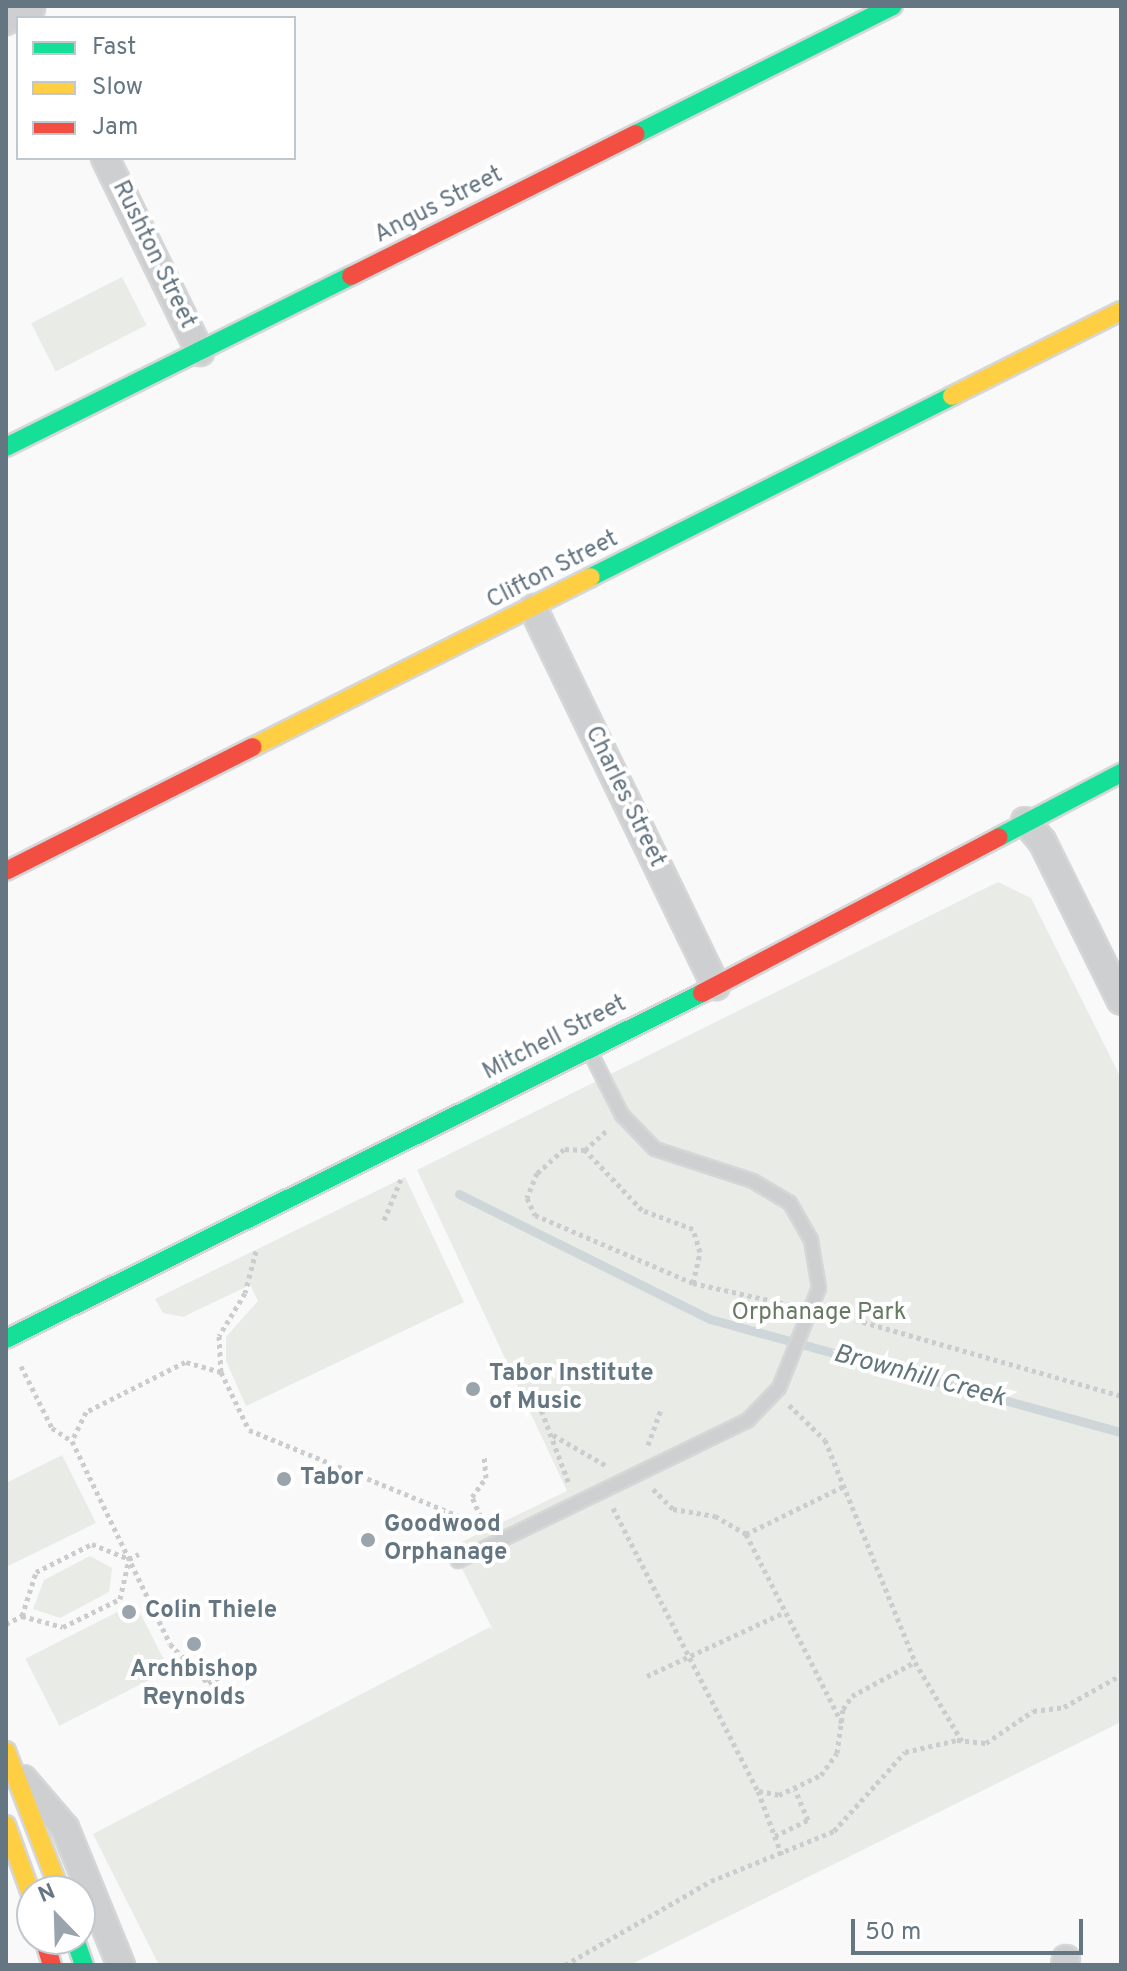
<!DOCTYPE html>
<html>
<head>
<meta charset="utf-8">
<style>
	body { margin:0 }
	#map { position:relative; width:1127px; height:1971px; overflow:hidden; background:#f9f9f9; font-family:Overpass,sans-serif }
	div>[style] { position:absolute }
	.green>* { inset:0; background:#e8ebe6; transform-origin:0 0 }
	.stream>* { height:9px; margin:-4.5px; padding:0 4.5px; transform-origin:4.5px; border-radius:4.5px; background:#ced6d9 }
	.path>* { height:5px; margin-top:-2.5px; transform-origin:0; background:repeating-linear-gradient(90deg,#cbcccd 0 4px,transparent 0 8px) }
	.roads { filter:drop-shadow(2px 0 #d5d6d7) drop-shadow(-2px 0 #d5d6d7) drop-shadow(0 2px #d5d6d7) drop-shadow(0 -2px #d5d6d7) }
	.lane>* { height:12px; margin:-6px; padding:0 6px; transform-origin:6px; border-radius:6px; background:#cecfd0 }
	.street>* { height:26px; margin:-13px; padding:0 13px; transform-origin:13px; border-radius:13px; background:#cecfd0 }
	.fast>* { height:18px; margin:-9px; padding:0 9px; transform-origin:9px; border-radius:9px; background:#16e098 }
	.slow>* { height:18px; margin:-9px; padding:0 9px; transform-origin:9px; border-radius:9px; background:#ffcf43 }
	.jam>* { height:18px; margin:-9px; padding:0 9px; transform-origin:9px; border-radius:9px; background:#f24e42 }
	.dots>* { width:22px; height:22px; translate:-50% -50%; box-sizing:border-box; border:4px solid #fff; border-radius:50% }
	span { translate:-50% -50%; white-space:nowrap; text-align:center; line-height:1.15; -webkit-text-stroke:8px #fff; paint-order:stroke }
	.street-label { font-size:24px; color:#657683 }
	.park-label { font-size:24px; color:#687a64 }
	.poi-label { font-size:24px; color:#657683; font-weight:700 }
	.left { translate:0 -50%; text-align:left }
	.water-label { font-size:26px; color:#60757c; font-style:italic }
	.frame { position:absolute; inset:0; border:8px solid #657683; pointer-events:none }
	.legend { position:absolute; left:16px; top:16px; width:280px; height:144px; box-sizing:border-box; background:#fff; border:2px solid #c1c8cd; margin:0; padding:10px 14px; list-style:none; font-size:24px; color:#657683 }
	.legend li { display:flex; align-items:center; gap:16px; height:40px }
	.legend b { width:40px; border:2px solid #c1c8cd }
	.north { position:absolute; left:16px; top:1875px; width:80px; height:80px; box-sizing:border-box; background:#fff; border:2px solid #c1c8cd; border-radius:50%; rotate:337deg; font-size:22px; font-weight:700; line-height:32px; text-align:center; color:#657683 }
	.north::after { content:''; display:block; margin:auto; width:28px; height:36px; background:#99a4ac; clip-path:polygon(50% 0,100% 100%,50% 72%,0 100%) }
	.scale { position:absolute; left:851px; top:1919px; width:232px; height:36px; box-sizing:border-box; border:4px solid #657683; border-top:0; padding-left:10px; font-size:24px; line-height:28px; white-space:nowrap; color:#657683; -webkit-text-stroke:6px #fff; paint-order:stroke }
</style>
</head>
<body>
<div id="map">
	<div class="green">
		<i style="left:122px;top:277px;width:54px;height:102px;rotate:63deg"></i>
		<i style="clip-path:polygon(998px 882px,1031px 898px,1121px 1078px,1121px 1722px,630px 1965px,159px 1965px,93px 1834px,490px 1627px,494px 1632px,451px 1547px,567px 1491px,417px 1170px)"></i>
		<i style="clip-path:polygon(405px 1177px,464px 1302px,246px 1406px,226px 1361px,226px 1337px,258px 1301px,250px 1285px,183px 1317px,163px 1313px,155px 1299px)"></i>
		<i style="clip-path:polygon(62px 1455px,96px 1523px,6px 1567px,6px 1483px)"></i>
		<i style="clip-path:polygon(90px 1556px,112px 1568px,109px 1592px,60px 1618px,33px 1609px,44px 1580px)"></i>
		<i style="left:135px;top:1603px;width:75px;height:123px;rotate:63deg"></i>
	</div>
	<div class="stream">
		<i style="left:459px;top:1194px;width:280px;rotate:26.5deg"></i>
		<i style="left:710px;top:1319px;width:426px;rotate:15.4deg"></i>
	</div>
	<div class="path">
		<i style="left:585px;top:1150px;width:31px;rotate:-42deg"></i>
		<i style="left:384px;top:1220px;width:44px;rotate:-67.5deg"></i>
		<i style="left:256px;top:1251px;width:43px;rotate:104.7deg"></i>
		<i style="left:245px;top:1293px;width:50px;rotate:121.2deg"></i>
		<i style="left:219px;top:1336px;width:36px;rotate:87deg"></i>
		<i style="left:221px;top:1372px;width:64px;rotate:64.2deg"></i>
		<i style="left:249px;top:1430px;width:255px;rotate:22.3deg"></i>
		<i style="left:693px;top:1283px;width:32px;rotate:-77deg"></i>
		<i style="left:700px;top:1252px;width:24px;rotate:-107deg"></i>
		<i style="left:693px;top:1229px;width:54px;rotate:-159.6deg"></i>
		<i style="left:642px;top:1210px;width:83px;rotate:-133.5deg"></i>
		<i style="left:585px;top:1150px;width:21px;rotate:-177deg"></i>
		<i style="left:564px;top:1149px;width:36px;rotate:138deg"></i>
		<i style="left:537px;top:1173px;width:27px;rotate:112deg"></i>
		<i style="left:527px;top:1198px;width:19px;rotate:65deg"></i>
		<i style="left:535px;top:1215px;width:172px;rotate:23.3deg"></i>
		<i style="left:693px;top:1283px;width:100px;rotate:12.7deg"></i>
		<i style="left:832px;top:1313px;width:301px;rotate:16deg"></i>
		<i style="left:21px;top:1366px;width:69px;rotate:63.4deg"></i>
		<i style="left:52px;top:1428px;width:24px;rotate:33deg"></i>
		<i style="left:221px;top:1372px;width:37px;rotate:-164deg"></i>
		<i style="left:185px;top:1362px;width:111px;rotate:153.2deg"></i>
		<i style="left:86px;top:1412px;width:32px;rotate:116deg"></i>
		<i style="left:72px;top:1441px;width:225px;rotate:64.2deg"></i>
		<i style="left:170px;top:1644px;width:54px;rotate:45.7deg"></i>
		<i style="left:208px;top:1683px;width:51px;rotate:-26.6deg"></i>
		<i style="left:533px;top:1388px;width:103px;rotate:69.4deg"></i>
		<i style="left:789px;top:1405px;width:50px;rotate:44.2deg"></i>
		<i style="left:825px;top:1440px;width:240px;rotate:67.9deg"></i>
		<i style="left:915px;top:1662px;width:92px;rotate:59.3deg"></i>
		<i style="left:553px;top:1435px;width:62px;rotate:29.9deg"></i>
		<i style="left:648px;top:1445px;width:38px;rotate:-70deg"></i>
		<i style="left:653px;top:1489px;width:28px;rotate:45deg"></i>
		<i style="left:673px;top:1509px;width:43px;rotate:9.5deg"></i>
		<i style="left:715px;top:1516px;width:36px;rotate:30deg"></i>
		<i style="left:746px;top:1534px;width:212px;rotate:63.1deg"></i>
		<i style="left:613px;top:1508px;width:318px;rotate:62.9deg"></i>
		<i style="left:758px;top:1791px;width:69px;rotate:69.7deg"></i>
		<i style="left:484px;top:1524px;width:30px;rotate:-114deg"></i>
		<i style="left:472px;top:1497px;width:24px;rotate:-54deg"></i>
		<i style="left:486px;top:1478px;width:22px;rotate:-95deg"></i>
		<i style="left:746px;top:1534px;width:111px;rotate:-26.1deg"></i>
		<i style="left:22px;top:1616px;width:42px;rotate:15deg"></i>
		<i style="left:63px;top:1627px;width:64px;rotate:-26.2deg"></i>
		<i style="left:120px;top:1599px;width:41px;rotate:-77.3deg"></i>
		<i style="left:6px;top:1624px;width:18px;rotate:-27deg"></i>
		<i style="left:22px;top:1616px;width:46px;rotate:-72.3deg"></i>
		<i style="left:36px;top:1572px;width:63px;rotate:-26.6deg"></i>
		<i style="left:92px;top:1544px;width:40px;rotate:22deg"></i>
		<i style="left:129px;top:1559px;width:11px;rotate:-27deg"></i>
		<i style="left:647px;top:1676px;width:152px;rotate:-24.9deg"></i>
		<i style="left:759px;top:1791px;width:20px;rotate:11deg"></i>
		<i style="left:779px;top:1795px;width:47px;rotate:-25.5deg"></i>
		<i style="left:821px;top:1775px;width:27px;rotate:-54deg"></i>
		<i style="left:837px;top:1753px;width:44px;rotate:-82.2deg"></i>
		<i style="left:843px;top:1709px;width:16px;rotate:-55deg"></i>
		<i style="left:852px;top:1696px;width:72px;rotate:-28.4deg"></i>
		<i style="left:775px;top:1836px;width:37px;rotate:-26deg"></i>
		<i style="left:808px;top:1820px;width:33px;rotate:-113deg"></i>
		<i style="left:565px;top:1965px;width:168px;rotate:-29.9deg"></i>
		<i style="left:711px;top:1881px;width:133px;rotate:-22.1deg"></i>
		<i style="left:834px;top:1831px;width:106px;rotate:-48.1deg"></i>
		<i style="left:905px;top:1752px;width:53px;rotate:-13deg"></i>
		<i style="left:957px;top:1740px;width:29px;rotate:6deg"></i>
		<i style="left:986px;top:1743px;width:57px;rotate:-34.2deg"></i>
		<i style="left:1033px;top:1711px;width:31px;rotate:-7deg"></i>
		<i style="left:1064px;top:1707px;width:65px;rotate:-29.3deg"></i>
	</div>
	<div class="roads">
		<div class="lane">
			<i style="left:458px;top:1561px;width:322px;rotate:-25.9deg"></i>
			<i style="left:748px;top:1420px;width:45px;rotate:-45.9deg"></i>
			<i style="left:779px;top:1388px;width:108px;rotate:-68.2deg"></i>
			<i style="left:819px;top:1288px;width:49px;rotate:-99.5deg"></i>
			<i style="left:811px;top:1240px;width:43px;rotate:-119.6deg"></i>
			<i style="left:790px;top:1203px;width:43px;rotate:-149.3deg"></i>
			<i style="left:753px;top:1181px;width:103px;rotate:-161.9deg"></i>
			<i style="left:655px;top:1149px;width:47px;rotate:-134.1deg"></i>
			<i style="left:622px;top:1115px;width:71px;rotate:-116.9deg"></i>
		</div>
		<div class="street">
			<i style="left:6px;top:21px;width:28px;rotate:-27deg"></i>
			<i style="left:105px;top:158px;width:216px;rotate:63.9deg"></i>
			<i style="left:533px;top:608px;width:420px;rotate:64.2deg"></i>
			<i style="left:1025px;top:821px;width:26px;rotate:50deg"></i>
			<i style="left:1042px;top:841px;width:178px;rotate:63.7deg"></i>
			<i style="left:23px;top:1779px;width:65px;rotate:49.4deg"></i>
			<i style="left:65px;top:1828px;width:148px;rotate:67.8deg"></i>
			<i style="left:1065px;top:1965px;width:6px;rotate:-81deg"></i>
		</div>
		<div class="fast">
			<i style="left:636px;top:134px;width:287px;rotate:-26.5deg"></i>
			<i style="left:6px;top:447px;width:385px;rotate:-26.4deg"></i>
			<i style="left:591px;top:577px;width:404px;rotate:-26.6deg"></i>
			<i style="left:999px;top:837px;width:138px;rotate:-27.7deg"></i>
			<i style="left:6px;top:1339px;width:777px;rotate:-26.43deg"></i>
			<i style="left:75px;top:1939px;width:28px;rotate:71deg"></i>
		</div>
		<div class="slow">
			<i style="left:952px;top:396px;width:189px;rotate:-26.7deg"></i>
			<i style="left:253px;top:747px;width:378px;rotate:-26.7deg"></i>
			<i style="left:6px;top:1751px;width:150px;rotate:68.9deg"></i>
			<i style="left:6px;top:1825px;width:77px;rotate:70.1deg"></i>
		</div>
		<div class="jam">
			<i style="left:351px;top:276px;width:318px;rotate:-26.5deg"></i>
			<i style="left:6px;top:871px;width:276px;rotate:-26.7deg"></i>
			<i style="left:702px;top:993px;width:335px;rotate:-27.7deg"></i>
			<i style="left:44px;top:1939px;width:27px;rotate:73deg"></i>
		</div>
	</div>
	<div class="dots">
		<i style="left:473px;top:1389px;background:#99a4ac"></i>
		<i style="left:284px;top:1479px;background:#99a4ac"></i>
		<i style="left:368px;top:1540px;background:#99a4ac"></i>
		<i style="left:129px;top:1612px;background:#99a4ac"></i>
		<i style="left:194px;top:1644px;background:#99a4ac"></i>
	</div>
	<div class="street-label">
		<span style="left:439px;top:206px;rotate:-27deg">Angus Street</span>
		<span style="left:153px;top:255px;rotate:64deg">Rushton Street</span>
		<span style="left:553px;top:571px;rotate:-27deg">Clifton Street</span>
		<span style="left:624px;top:797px;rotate:64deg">Charles Street</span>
		<span style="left:555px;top:1039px;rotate:-27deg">Mitchell Street</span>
	</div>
	<div class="park-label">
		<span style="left:819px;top:1314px">Orphanage Park</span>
	</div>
	<div class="poi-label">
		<span class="left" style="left:489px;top:1389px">Tabor Institute<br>of Music</span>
		<span class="left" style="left:300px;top:1479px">Tabor</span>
		<span class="left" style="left:384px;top:1540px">Goodwood<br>Orphanage</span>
		<span class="left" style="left:145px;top:1612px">Colin Thiele</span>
		<span style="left:194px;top:1685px">Archbishop<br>Reynolds</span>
	</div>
	<div class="water-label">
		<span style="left:919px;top:1377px;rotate:15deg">Brownhill Creek</span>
	</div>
	<div class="frame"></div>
	<ul class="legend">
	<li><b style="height:10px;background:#16e098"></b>Fast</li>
	<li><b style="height:10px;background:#ffcf43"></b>Slow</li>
	<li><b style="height:10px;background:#f24e42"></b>Jam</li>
	</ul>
	<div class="north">N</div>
	<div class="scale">50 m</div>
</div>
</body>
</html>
